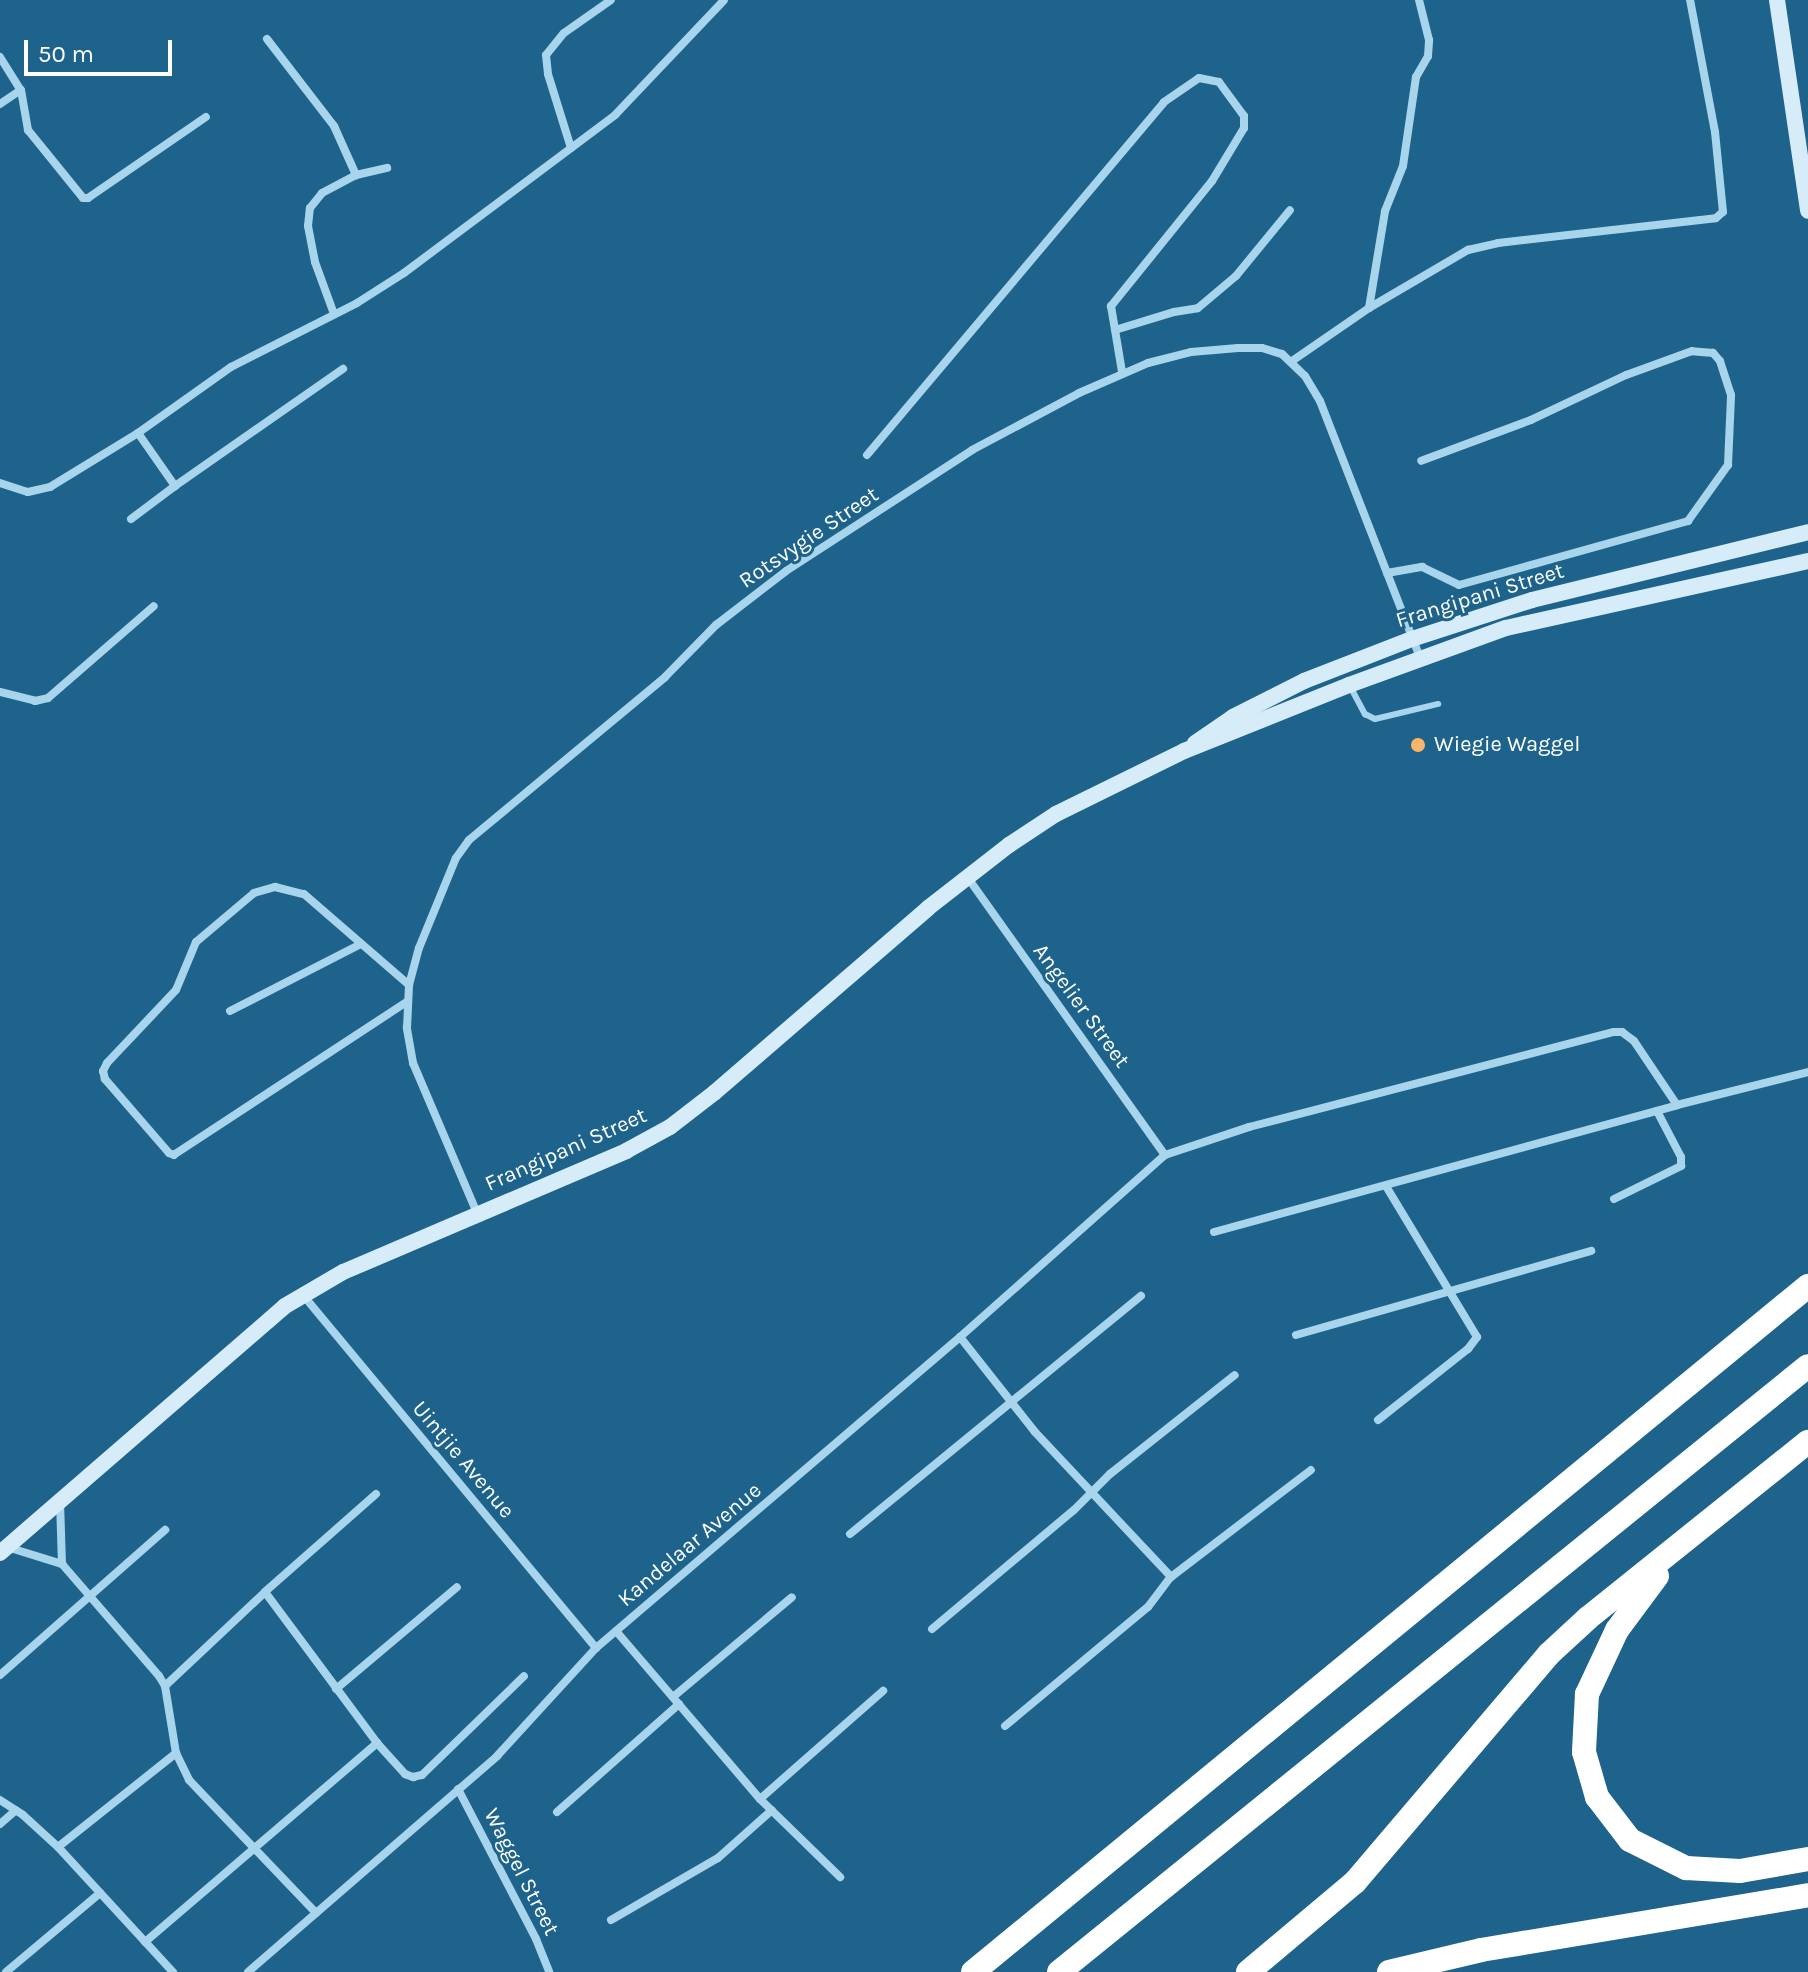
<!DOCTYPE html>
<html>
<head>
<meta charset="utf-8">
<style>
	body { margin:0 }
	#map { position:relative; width:1808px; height:1972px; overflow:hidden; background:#1d638c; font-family:Karla,sans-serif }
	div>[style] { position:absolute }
	.lane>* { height:6px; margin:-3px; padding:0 3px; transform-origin:3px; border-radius:3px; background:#a9d5ec }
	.street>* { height:8px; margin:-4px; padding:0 4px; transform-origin:4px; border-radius:4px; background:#a9d5ec }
	.secondary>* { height:16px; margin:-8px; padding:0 8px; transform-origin:8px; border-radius:8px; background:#d6ecf9 }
	.highway>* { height:24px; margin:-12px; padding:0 12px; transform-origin:12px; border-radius:12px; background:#fff }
	.dots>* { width:22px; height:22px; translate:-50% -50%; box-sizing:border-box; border:4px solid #1d638c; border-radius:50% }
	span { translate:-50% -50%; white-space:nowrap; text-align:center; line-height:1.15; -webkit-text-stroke:6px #1d638c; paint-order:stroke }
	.street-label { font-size:22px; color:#fff }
	.poi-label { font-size:22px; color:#fff }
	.left { translate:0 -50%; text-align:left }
	.scale { position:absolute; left:24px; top:40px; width:148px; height:36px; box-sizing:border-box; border:4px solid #fff; border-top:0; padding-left:10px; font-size:24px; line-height:28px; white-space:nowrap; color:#fff; -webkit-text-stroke:6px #1d638c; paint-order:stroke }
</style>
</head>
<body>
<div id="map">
	<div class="lane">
		<i style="left:1351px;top:688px;width:30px;rotate:62deg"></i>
		<i style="left:1365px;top:714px;width:11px;rotate:27deg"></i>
		<i style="left:1375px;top:719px;width:65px;rotate:-13.4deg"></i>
	</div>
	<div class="street">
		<i style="left:267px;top:39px;width:110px;rotate:52.4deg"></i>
		<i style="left:334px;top:126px;width:54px;rotate:65.8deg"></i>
		<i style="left:0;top:57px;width:39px;rotate:58deg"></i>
		<i style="left:21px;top:90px;width:41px;rotate:80.1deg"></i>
		<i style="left:28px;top:130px;width:87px;rotate:51deg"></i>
		<i style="left:83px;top:198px;width:5px"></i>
		<i style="left:88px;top:198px;width:143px;rotate:-34.5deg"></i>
		<i style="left:0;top:104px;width:25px;rotate:-34deg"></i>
		<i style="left:571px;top:148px;width:77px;rotate:-107.3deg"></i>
		<i style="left:548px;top:74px;width:19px;rotate:-96deg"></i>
		<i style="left:546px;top:55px;width:28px;rotate:-51deg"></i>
		<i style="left:564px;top:33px;width:57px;rotate:-35.1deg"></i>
		<i style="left:1369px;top:308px;width:98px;rotate:-80.6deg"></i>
		<i style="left:1385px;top:211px;width:48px;rotate:-68.2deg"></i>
		<i style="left:1403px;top:166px;width:90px;rotate:-81.7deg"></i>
		<i style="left:1416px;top:77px;width:24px;rotate:-60deg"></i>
		<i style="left:1428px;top:56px;width:16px;rotate:-86deg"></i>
		<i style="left:1429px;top:40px;width:41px;rotate:-104deg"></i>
		<i style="left:334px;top:314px;width:55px;rotate:-110.1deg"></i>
		<i style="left:315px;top:262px;width:37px;rotate:-101deg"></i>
		<i style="left:308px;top:226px;width:18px;rotate:-84deg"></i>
		<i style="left:310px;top:208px;width:19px;rotate:-51deg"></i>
		<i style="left:322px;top:193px;width:38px;rotate:-28deg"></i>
		<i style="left:356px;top:175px;width:32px;rotate:-13deg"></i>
		<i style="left:1115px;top:330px;width:62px;rotate:-17deg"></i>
		<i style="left:1174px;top:312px;width:24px;rotate:-9deg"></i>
		<i style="left:1198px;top:308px;width:50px;rotate:-40.1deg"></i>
		<i style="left:1236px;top:276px;width:85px;rotate:-50.7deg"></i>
		<i style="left:1292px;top:361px;width:93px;rotate:-34.5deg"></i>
		<i style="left:1369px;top:308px;width:115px;rotate:-30.4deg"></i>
		<i style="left:1468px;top:250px;width:31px;rotate:-13deg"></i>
		<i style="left:1498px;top:243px;width:219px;rotate:-6.5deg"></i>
		<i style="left:1716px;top:218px;width:9px;rotate:-41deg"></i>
		<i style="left:1723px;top:212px;width:80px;rotate:-95.7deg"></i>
		<i style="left:1715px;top:132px;width:134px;rotate:-100.7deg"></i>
		<i style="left:138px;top:433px;width:65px;rotate:55.1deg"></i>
		<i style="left:175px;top:486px;width:205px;rotate:-34.9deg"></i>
		<i style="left:867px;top:455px;width:461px;rotate:-49.9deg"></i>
		<i style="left:1164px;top:102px;width:42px;rotate:-34.4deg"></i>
		<i style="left:1199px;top:78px;width:20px;rotate:11deg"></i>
		<i style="left:1219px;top:82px;width:42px;rotate:53.7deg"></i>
		<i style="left:1244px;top:116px;width:12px;rotate:90deg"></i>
		<i style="left:1244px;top:128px;width:62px;rotate:121.1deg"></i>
		<i style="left:1212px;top:181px;width:161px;rotate:128.9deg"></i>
		<i style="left:1111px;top:306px;width:67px;rotate:80.5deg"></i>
		<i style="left:0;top:483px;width:29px;rotate:18deg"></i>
		<i style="left:28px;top:492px;width:23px;rotate:-13deg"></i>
		<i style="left:50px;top:487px;width:103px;rotate:-31.5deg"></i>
		<i style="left:138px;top:433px;width:114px;rotate:-35.4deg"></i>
		<i style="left:231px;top:367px;width:141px;rotate:-26.9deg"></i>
		<i style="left:357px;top:303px;width:56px;rotate:-32.6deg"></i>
		<i style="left:404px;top:273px;width:264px;rotate:-36.8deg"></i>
		<i style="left:615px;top:115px;width:158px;rotate:-46.5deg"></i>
		<i style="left:131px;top:519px;width:55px;rotate:-36.9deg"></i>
		<i style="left:1387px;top:573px;width:36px;rotate:-10deg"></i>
		<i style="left:1422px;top:567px;width:41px;rotate:25.9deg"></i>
		<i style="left:1459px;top:585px;width:238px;rotate:-15.6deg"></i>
		<i style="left:1688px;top:521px;width:69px;rotate:-54.5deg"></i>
		<i style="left:1728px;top:465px;width:70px;rotate:-87.5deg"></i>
		<i style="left:1731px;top:395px;width:36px;rotate:-108deg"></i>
		<i style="left:1720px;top:361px;width:11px;rotate:-131deg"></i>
		<i style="left:1713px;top:353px;width:21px;rotate:-175deg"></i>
		<i style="left:1692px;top:351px;width:70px;rotate:160deg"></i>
		<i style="left:1626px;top:375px;width:105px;rotate:154.7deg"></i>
		<i style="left:1531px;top:420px;width:117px;rotate:159.6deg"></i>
		<i style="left:0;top:692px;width:36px;rotate:14deg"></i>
		<i style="left:35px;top:701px;width:13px;rotate:-13deg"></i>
		<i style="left:48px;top:698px;width:140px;rotate:-41deg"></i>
		<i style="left:968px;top:878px;width:340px;rotate:54.6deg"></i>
		<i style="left:408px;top:1001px;width:280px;rotate:146.7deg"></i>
		<i style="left:174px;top:1155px;width:5px;rotate:-158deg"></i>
		<i style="left:169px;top:1153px;width:98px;rotate:-130.9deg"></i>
		<i style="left:105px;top:1079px;width:8px;rotate:-104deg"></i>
		<i style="left:103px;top:1071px;width:9px;rotate:-63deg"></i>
		<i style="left:107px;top:1063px;width:100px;rotate:-46.6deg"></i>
		<i style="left:176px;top:990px;width:52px;rotate:-67.4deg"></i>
		<i style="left:196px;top:942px;width:76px;rotate:-40.2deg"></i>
		<i style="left:254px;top:893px;width:22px;rotate:-16deg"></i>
		<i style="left:275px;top:887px;width:30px;rotate:14deg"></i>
		<i style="left:304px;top:894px;width:139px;rotate:40.9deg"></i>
		<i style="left:230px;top:1011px;width:147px;rotate:-27.1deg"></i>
		<i style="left:1614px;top:1199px;width:75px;rotate:-26.2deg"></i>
		<i style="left:1681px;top:1166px;width:9px;rotate:-90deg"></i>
		<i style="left:1681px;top:1157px;width:52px;rotate:-117.6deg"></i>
		<i style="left:477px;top:1213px;width:163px;rotate:-113.1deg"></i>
		<i style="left:413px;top:1063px;width:36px;rotate:-100deg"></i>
		<i style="left:407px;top:1028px;width:43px;rotate:-87.3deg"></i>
		<i style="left:409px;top:985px;width:38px;rotate:-75deg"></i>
		<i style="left:419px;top:948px;width:97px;rotate:-67.7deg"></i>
		<i style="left:456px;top:858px;width:22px;rotate:-54deg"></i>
		<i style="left:469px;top:840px;width:255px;rotate:-39.7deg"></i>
		<i style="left:665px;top:677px;width:73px;rotate:-45.6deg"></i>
		<i style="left:716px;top:625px;width:88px;rotate:-37.6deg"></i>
		<i style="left:786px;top:571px;width:222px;rotate:-33deg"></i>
		<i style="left:972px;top:450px;width:121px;rotate:-28deg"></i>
		<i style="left:1079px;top:393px;width:75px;rotate:-23.5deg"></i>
		<i style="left:1148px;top:363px;width:44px;rotate:-14.3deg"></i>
		<i style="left:1191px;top:352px;width:47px;rotate:-4.9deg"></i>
		<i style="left:1238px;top:348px;width:24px"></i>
		<i style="left:1262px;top:348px;width:21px;rotate:17deg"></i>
		<i style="left:1282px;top:354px;width:32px;rotate:44deg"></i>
		<i style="left:1305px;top:376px;width:29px;rotate:59deg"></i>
		<i style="left:1320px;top:401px;width:276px;rotate:68.7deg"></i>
		<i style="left:1214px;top:1232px;width:480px;rotate:-15.3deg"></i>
		<i style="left:303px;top:1295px;width:459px;rotate:50.3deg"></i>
		<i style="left:1296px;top:1335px;width:307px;rotate:-15.9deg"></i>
		<i style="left:960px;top:1337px;width:121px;rotate:51.7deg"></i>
		<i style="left:1035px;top:1432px;width:199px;rotate:46.8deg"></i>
		<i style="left:1171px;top:1577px;width:176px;rotate:-37.4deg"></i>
		<i style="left:1378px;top:1420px;width:115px;rotate:-38.3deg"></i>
		<i style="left:1468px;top:1349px;width:15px;rotate:-53deg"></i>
		<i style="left:1477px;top:1337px;width:174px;rotate:-121.1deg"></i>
		<i style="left:376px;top:1494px;width:148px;rotate:138.6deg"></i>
		<i style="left:265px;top:1592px;width:188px;rotate:53.4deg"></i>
		<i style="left:60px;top:1501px;width:63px;rotate:88.2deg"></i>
		<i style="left:850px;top:1534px;width:376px;rotate:-39.3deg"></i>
		<i style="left:7px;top:1547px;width:58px;rotate:17.2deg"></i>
		<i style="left:62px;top:1564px;width:148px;rotate:49.1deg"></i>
		<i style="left:159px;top:1676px;width:12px;rotate:59deg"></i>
		<i style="left:165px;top:1686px;width:68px;rotate:80.7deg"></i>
		<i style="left:176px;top:1753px;width:30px;rotate:64deg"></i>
		<i style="left:189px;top:1780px;width:184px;rotate:46.3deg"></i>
		<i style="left:932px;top:1629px;width:185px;rotate:-40deg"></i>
		<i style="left:1074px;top:1510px;width:51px;rotate:-45deg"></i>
		<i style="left:1110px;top:1474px;width:159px;rotate:-38.4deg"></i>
		<i style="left:616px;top:1631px;width:221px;rotate:49.4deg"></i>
		<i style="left:760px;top:1799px;width:112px;rotate:44.3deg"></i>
		<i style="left:0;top:1675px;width:220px;rotate:-41.3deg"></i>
		<i style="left:165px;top:1686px;width:137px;rotate:-43.2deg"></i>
		<i style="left:336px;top:1689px;width:158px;rotate:-40.1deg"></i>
		<i style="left:673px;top:1697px;width:155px;rotate:-40deg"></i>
		<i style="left:1005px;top:1726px;width:186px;rotate:-39.8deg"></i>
		<i style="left:1148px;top:1607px;width:38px;rotate:-53deg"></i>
		<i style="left:458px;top:1789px;width:169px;rotate:62.5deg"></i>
		<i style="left:536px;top:1939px;width:35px;rotate:68deg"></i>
		<i style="left:760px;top:1799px;width:164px;rotate:-41.3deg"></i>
		<i style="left:0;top:1800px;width:27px;rotate:33deg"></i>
		<i style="left:23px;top:1815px;width:47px;rotate:42.4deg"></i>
		<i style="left:58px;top:1847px;width:170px;rotate:47.4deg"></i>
		<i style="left:557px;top:1812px;width:163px;rotate:-41.5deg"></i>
		<i style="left:0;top:1824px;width:21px;rotate:-41deg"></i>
		<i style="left:58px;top:1847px;width:151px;rotate:-38.5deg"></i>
		<i style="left:611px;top:1920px;width:124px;rotate:-30.1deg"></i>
		<i style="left:718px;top:1858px;width:72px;rotate:-41.6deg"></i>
		<i style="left:145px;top:1942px;width:306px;rotate:-40.6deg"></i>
		<i style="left:377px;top:1743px;width:42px;rotate:47.9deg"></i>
		<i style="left:405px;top:1774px;width:9px;rotate:21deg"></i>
		<i style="left:413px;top:1777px;width:9px;rotate:-13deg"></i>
		<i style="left:422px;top:1775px;width:142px;rotate:-44.1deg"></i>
		<i style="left:6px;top:1972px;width:123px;rotate:-40deg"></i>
		<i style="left:248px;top:1972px;width:330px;rotate:-40.9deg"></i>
		<i style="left:497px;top:1756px;width:147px;rotate:-47.5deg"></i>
		<i style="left:596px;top:1648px;width:479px;rotate:-40.5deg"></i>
		<i style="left:960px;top:1337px;width:274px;rotate:-41.6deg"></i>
		<i style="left:1165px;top:1155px;width:89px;rotate:-18.4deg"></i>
		<i style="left:1249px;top:1127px;width:377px;rotate:-14.6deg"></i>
		<i style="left:1614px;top:1032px;width:8px"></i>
		<i style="left:1622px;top:1032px;width:15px;rotate:37deg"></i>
		<i style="left:1634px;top:1041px;width:77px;rotate:56.1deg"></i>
		<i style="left:1677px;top:1105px;width:135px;rotate:-14.1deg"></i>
	</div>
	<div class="secondary">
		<i style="left:1777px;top:0;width:213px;rotate:81.6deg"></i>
		<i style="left:1195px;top:743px;width:46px;rotate:-34.4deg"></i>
		<i style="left:1233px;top:717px;width:80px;rotate:-26.9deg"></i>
		<i style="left:1304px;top:681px;width:116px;rotate:-21.3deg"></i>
		<i style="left:1412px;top:639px;width:126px;rotate:-18deg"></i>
		<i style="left:1532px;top:600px;width:284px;rotate:-13.8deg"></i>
		<i style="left:0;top:1553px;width:377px;rotate:-40.9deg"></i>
		<i style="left:285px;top:1306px;width:67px;rotate:-30.4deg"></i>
		<i style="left:343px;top:1272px;width:308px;rotate:-23.1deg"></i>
		<i style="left:626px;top:1151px;width:50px;rotate:-28.6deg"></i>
		<i style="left:670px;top:1127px;width:56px;rotate:-37.7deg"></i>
		<i style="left:714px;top:1093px;width:283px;rotate:-40.8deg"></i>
		<i style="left:928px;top:908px;width:103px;rotate:-37.9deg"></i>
		<i style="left:1009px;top:845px;width:56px;rotate:-33.4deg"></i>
		<i style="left:1056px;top:814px;width:143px;rotate:-26.2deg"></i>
		<i style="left:1184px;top:751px;width:178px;rotate:-21.8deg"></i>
		<i style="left:1349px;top:685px;width:167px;rotate:-20deg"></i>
		<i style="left:1506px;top:628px;width:309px;rotate:-12.5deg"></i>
	</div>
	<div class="highway">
		<i style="left:1657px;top:1576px;width:67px;rotate:126.5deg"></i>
		<i style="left:1617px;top:1630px;width:71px;rotate:115.1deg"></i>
		<i style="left:1587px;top:1694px;width:58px;rotate:93deg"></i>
		<i style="left:1584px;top:1752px;width:47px;rotate:73.9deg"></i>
		<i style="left:1597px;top:1797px;width:54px;rotate:52.5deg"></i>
		<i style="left:1630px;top:1840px;width:63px;rotate:26.6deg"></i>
		<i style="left:1686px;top:1868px;width:54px;rotate:3.2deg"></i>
		<i style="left:1740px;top:1871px;width:69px;rotate:-10deg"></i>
		<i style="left:973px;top:1972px;width:1081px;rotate:-39.41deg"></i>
		<i style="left:1059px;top:1972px;width:963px;rotate:-38.98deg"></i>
		<i style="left:1248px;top:1972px;width:140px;rotate:-40.1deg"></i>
		<i style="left:1355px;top:1882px;width:299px;rotate:-49.6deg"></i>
		<i style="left:1549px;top:1654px;width:53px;rotate:-42.7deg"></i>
		<i style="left:1588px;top:1618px;width:282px;rotate:-38.7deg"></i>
		<i style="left:1389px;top:1972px;width:95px;rotate:-13.4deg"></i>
		<i style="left:1481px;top:1950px;width:332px;rotate:-9.5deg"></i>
	</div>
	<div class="dots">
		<i style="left:1418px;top:745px;background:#fcb568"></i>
	</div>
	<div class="street-label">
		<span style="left:809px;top:538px;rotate:-34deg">Rotsvygie Street</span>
		<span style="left:1480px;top:596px;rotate:-17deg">Frangipani Street</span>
		<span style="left:1081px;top:1006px;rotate:54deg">Angelier Street</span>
		<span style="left:566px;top:1150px;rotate:-24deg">Frangipani Street</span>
		<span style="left:463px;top:1460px;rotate:50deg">Uintjie Avenue</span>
		<span style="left:690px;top:1545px;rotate:-40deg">Kandelaar Avenue</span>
		<span style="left:521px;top:1872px;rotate:63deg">Waggel Street</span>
	</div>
	<div class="poi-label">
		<span class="left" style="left:1434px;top:745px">Wiegie Waggel</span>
	</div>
	<div class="scale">50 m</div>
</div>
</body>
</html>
